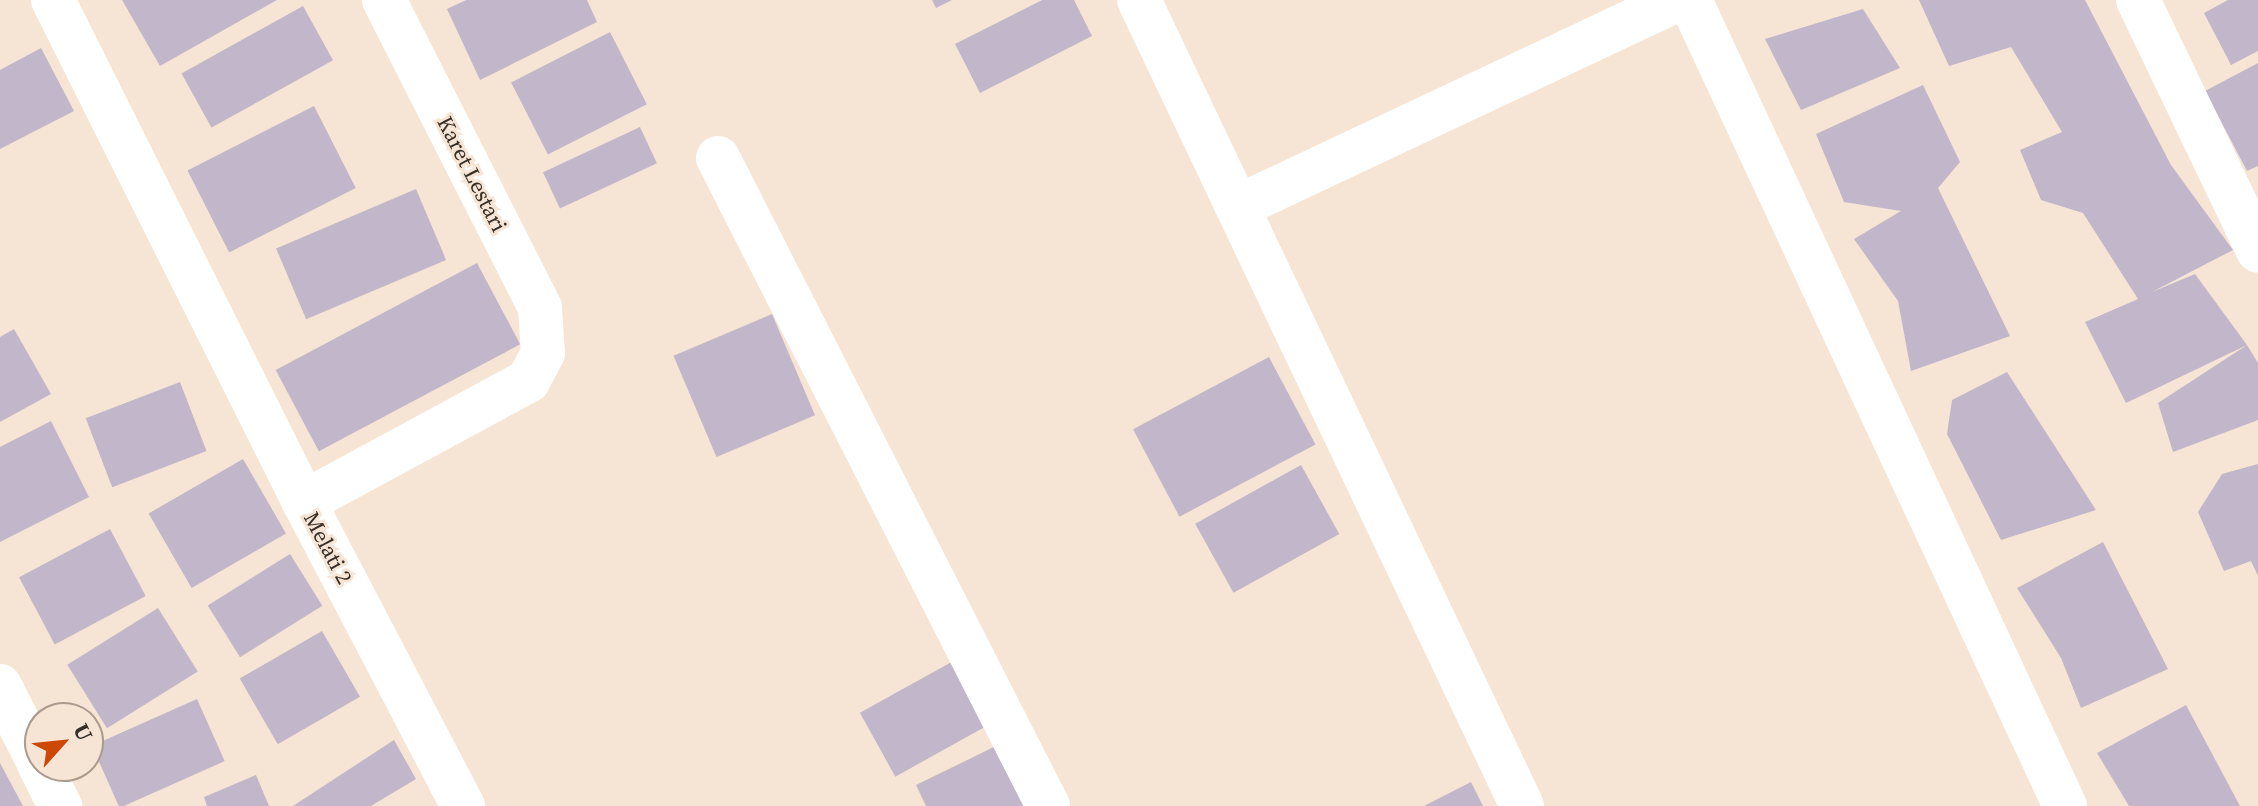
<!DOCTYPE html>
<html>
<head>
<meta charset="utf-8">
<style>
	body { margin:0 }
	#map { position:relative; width:2258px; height:806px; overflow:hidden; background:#f6e4d4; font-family:"Source Serif 4",serif }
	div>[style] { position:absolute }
	.building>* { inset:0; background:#c2b7ca; transform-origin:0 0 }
	.minor>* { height:44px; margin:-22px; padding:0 22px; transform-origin:22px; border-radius:22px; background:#fff }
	span { translate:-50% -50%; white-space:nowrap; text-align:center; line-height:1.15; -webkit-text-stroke:6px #f6e4d4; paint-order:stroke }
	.street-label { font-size:22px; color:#352e27 }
	.north { position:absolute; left:24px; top:702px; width:80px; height:80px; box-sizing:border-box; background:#f6e4d4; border:2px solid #a99b8f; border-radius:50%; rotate:63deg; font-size:22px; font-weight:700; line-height:32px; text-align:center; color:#352e27 }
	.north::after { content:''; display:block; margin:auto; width:28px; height:36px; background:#cd4707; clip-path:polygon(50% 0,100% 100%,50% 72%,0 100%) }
</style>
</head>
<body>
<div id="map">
	<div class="building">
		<i style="clip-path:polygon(122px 0,277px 0,160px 66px)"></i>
		<i style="clip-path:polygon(466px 0,587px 0,597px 22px,480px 80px,447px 9px)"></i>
		<i style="clip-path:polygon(932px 0,952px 0,936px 8px)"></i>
		<i style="clip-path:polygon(1042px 0,1074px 0,1092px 36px,980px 93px,955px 44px)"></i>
		<i style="clip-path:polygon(1919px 0,2085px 0,2171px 165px,2233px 250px,2152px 292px,2195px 274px,2247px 345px,2126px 403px,2085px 322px,2138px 299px,2083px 213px,2041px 200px,2020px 150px,2062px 132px,2011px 47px,1949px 66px)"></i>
		<i style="clip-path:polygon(2228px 0,2258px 0,2258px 51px,2231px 65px,2204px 13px)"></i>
		<i style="left:303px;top:6px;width:62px;height:139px;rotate:61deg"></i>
		<i style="clip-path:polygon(1863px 9px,1900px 68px,1801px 110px,1765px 39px)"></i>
		<i style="left:610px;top:32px;width:81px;height:111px;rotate:63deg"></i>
		<i style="clip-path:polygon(41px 48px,74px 111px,0 149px,0 70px)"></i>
		<i style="clip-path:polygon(2258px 63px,2258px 166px,2247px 171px,2205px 91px)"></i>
		<i style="clip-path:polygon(1923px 85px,1960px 162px,1938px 188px,2010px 336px,1911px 371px,1898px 301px,1854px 239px,1901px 211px,1844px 202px,1816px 134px)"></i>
		<i style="left:314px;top:106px;width:92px;height:142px;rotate:63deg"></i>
		<i style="left:640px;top:127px;width:40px;height:107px;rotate:65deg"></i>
		<i style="left:416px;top:189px;width:77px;height:152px;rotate:67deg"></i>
		<i style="left:477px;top:263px;width:92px;height:228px;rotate:62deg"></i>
		<i style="left:772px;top:314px;width:110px;height:107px;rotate:67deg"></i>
		<i style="clip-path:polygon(14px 329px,51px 394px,0 422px,0 337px)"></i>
		<i style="clip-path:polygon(2247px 345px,2258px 363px,2258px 420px,2173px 452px,2158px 403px)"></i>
		<i style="left:1269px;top:357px;width:99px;height:154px;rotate:62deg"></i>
		<i style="clip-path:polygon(2007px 372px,2096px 510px,2001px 540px,1947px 434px,1952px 400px)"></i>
		<i style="left:180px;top:382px;width:74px;height:101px;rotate:69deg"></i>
		<i style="clip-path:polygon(51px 421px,89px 497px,0 542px,0 447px)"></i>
		<i style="left:243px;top:459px;width:86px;height:109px;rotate:60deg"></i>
		<i style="clip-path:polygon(2258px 464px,2258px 576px,2251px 561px,2224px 571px,2198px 512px,2222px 474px)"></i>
		<i style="left:1301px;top:465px;width:79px;height:121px;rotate:61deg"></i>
		<i style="left:110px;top:529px;width:76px;height:103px;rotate:62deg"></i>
		<i style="clip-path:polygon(2103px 542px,2168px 669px,2081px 708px,2061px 658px,2017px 588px)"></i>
		<i style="left:290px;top:554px;width:61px;height:97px;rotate:58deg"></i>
		<i style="left:158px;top:608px;width:75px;height:107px;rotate:58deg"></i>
		<i style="left:322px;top:631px;width:76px;height:95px;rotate:60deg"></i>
		<i style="left:957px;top:659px;width:73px;height:111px;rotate:61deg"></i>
		<i style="left:197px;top:699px;width:68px;height:115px;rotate:66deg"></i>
		<i style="clip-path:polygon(2186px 705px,2240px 806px,2129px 806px,2097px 753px)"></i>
		<i style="clip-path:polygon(394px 740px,416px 779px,371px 806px,293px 806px)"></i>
		<i style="clip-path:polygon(1000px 744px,1030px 806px,926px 806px,916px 785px)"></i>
		<i style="clip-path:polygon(0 763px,23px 806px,0 806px)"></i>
		<i style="clip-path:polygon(256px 775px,269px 806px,207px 806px,204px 797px)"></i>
		<i style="clip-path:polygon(1471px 782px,1483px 806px,1424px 806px)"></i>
	</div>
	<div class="minor">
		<i style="left:53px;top:0;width:561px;rotate:63.43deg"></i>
		<i style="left:384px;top:0;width:345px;rotate:63.1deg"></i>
		<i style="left:540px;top:308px;width:45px;rotate:86.2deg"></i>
		<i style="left:543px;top:353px;width:32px;rotate:118deg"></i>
		<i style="left:528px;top:381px;width:255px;rotate:151.6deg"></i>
		<i style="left:304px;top:502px;width:343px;rotate:62.4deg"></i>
		<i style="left:1139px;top:0;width:892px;rotate:64.58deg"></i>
		<i style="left:1690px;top:0;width:889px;rotate:65.05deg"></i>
		<i style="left:2138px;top:0;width:278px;rotate:64.4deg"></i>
		<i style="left:718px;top:158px;width:727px;rotate:63.01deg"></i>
		<i style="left:1237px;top:207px;width:486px;rotate:-25.2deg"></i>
		<i style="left:0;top:686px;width:89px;rotate:63.1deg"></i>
		<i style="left:40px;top:766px;width:45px;rotate:63.4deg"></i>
	</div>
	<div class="street-label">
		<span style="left:472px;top:174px;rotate:63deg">Karet Lestari</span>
		<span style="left:328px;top:548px;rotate:62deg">Melati 2</span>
	</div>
	<div class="north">U</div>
</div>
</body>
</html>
